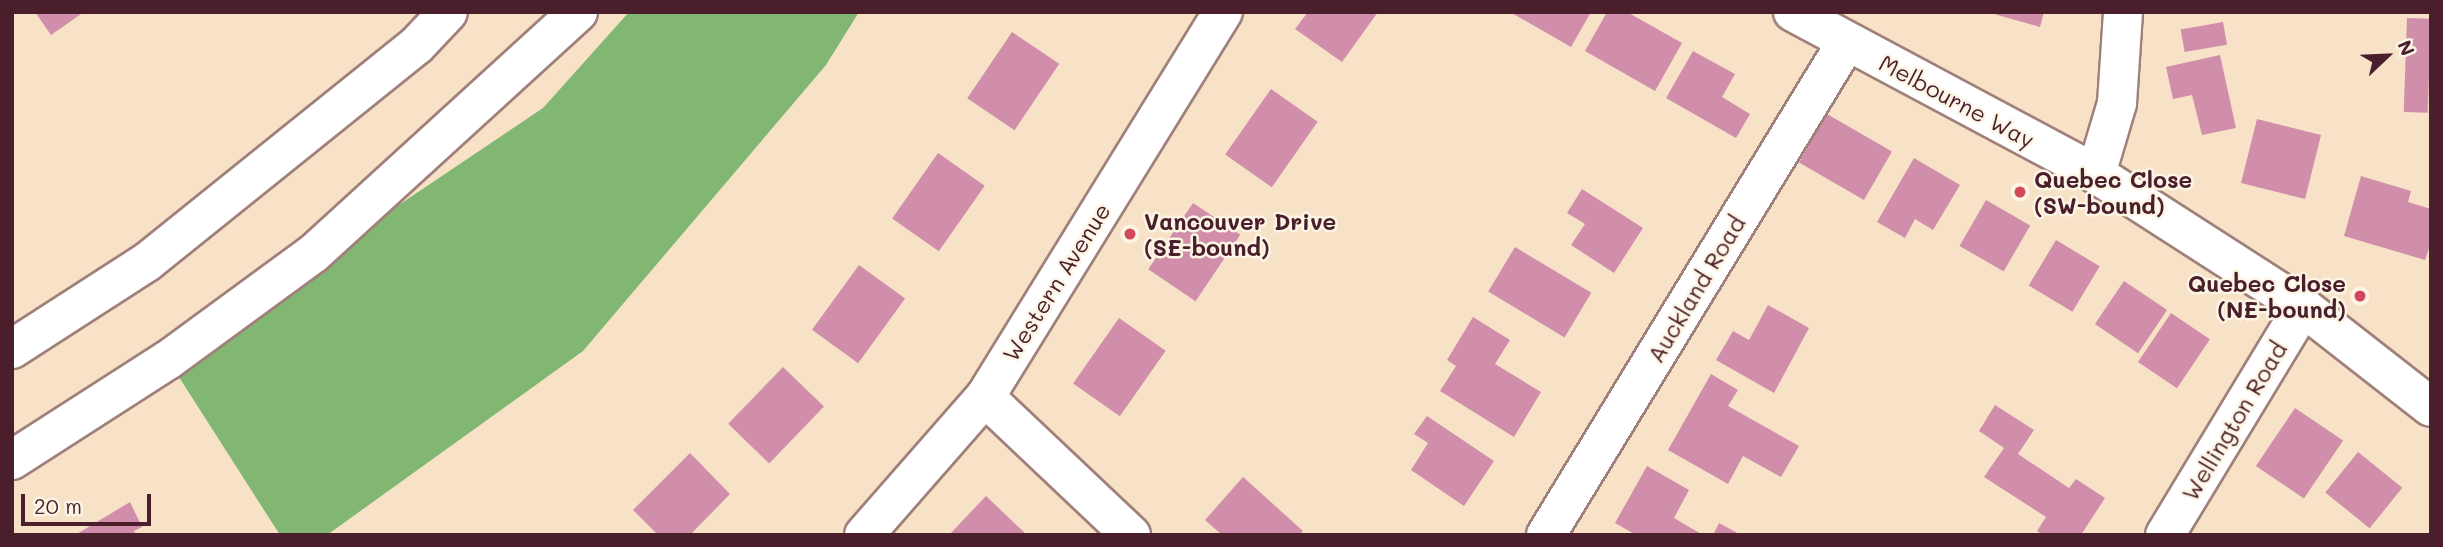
<!DOCTYPE html>
<html>
<head>
<meta charset="utf-8">
<style>
	body { margin:0 }
	#map { position:relative; width:2443px; height:547px; overflow:hidden; background:#f7e2c8; font-family:Mali,sans-serif }
	div>[style] { position:absolute }
	.forest>* { inset:0; background:#82b773 }
	.building>* { inset:0; background:#d08eab; transform-origin:0 0 }
	.roads { filter:drop-shadow(2px 0 #a0807a) drop-shadow(-2px 0 #a0807a) drop-shadow(0 2px #a0807a) drop-shadow(0 -2px #a0807a) }
	.minor>* { height:38px; margin:-19px; padding:0 19px; transform-origin:19px; border-radius:19px; background:#fff }
	.highway>* { height:38px; margin:-19px; padding:0 19px; transform-origin:19px; border-radius:19px; background:#fff }
	.dots>* { width:19px; height:19px; translate:-50% -50%; box-sizing:border-box; border:4px solid #fcf5e5; border-radius:50% }
	span { translate:-50% -50%; white-space:nowrap; text-align:center; line-height:1.15; -webkit-text-stroke:5px #fcf5e5; paint-order:stroke }
	.street-label { font-size:23px; color:#4a1f2b }
	.poi-label { font-size:23px; color:#4a1f2b; font-weight:700 }
	.left { translate:0 -50%; text-align:left }
	.right { translate:-100% -50%; text-align:right }
	.frame { position:absolute; inset:0; border:14px solid #4a1f2b; pointer-events:none }
	.north { position:absolute; left:2352px; top:21px; width:70px; height:70px; -webkit-text-stroke:5px #fcf5e5; paint-order:stroke; rotate:67deg; font-size:19px; font-weight:700; line-height:28px; text-align:center; color:#4a1f2b }
	.north::after { content:''; display:block; margin:auto; width:24px; height:32px; background:#4a1f2b; clip-path:polygon(50% 0,100% 100%,50% 72%,0 100%) }
	.scale { position:absolute; left:21px; top:494px; width:130px; height:32px; box-sizing:border-box; border:4px solid #4a1f2b; border-top:0; padding-left:9px; font-size:21px; line-height:24px; white-space:nowrap; color:#4a1f2b; -webkit-text-stroke:5px #fcf5e5; paint-order:stroke }
</style>
</head>
<body>
<div id="map">
	<div class="forest">
		<i style="clip-path:polygon(629px 12px,859px 12px,826px 65px,583px 351px,327px 535px,280px 535px,168px 360px,543px 108px)"></i>
	</div>
	<div class="building">
		<i style="clip-path:polygon(35px 12px,84px 12px,51px 35px)"></i>
		<i style="clip-path:polygon(1308px 12px,1378px 12px,1342px 62px,1295px 29px)"></i>
		<i style="clip-path:polygon(1510px 12px,1591px 12px,1571px 47px)"></i>
		<i style="clip-path:polygon(1607px 12px,1627px 12px,1682px 43px,1655px 91px,1585px 51px)"></i>
		<i style="clip-path:polygon(1987px 12px,2044px 12px,2040px 27px)"></i>
		<i style="left:2407px;top:18px;width:24px;height:94px;rotate:2deg"></i>
		<i style="left:2223px;top:22px;width:23px;height:43px;rotate:80deg"></i>
		<i style="left:1012px;top:32px;width:57px;height:80px;rotate:34deg"></i>
		<i style="clip-path:polygon(1693px 51px,1735px 74px,1722px 97px,1750px 114px,1736px 138px,1666px 98px)"></i>
		<i style="clip-path:polygon(2220px 55px,2236px 128px,2202px 135px,2192px 95px,2173px 99px,2166px 67px)"></i>
		<i style="left:1271px;top:89px;width:57px;height:80px;rotate:35deg"></i>
		<i style="left:1827px;top:114px;width:75px;height:56px;rotate:30deg"></i>
		<i style="left:2257px;top:119px;width:66px;height:66px;rotate:14deg"></i>
		<i style="left:938px;top:153px;width:57px;height:80px;rotate:35deg"></i>
		<i style="clip-path:polygon(1914px 158px,1960px 185px,1933px 230px,1915px 219px,1905px 238px,1877px 222px)"></i>
		<i style="clip-path:polygon(2361px 176px,2411px 191px,2408px 202px,2431px 209px,2431px 243px,2425px 260px,2344px 236px)"></i>
		<i style="clip-path:polygon(1582px 189px,1643px 228px,1614px 273px,1571px 245px,1585px 224px,1567px 213px)"></i>
		<i style="left:1986px;top:200px;width:51px;height:53px;rotate:30deg"></i>
		<i style="left:1193px;top:203px;width:57px;height:80px;rotate:34deg"></i>
		<i style="left:2056px;top:240px;width:51px;height:53px;rotate:31deg"></i>
		<i style="left:1515px;top:247px;width:89px;height:52px;rotate:31deg"></i>
		<i style="left:859px;top:265px;width:57px;height:80px;rotate:36deg"></i>
		<i style="left:2124px;top:281px;width:52px;height:52px;rotate:34deg"></i>
		<i style="clip-path:polygon(1768px 305px,1809px 328px,1774px 393px,1716px 360px,1733px 331px,1749px 340px)"></i>
		<i style="left:2171px;top:313px;width:47px;height:59px;rotate:34deg"></i>
		<i style="clip-path:polygon(1473px 317px,1510px 340px,1495px 364px,1541px 392px,1514px 437px,1440px 391px,1456px 366px,1447px 360px)"></i>
		<i style="left:1119px;top:318px;width:57px;height:80px;rotate:35deg"></i>
		<i style="left:783px;top:367px;width:57px;height:79px;rotate:44deg"></i>
		<i style="clip-path:polygon(1711px 374px,1738px 390px,1728px 406px,1799px 446px,1781px 477px,1743px 456px,1728px 484px,1668px 450px)"></i>
		<i style="clip-path:polygon(1995px 405px,2034px 430px,2018px 454px,2069px 488px,2076px 479px,2105px 498px,2081px 535px,2043px 535px,2037px 531px,2046px 517px,1984px 477px,2004px 448px,1979px 431px)"></i>
		<i style="left:2295px;top:408px;width:58px;height:70px;rotate:34deg"></i>
		<i style="clip-path:polygon(1427px 416px,1494px 461px,1464px 506px,1411px 470px,1428px 443px,1414px 434px)"></i>
		<i style="left:2358px;top:452px;width:57px;height:52px;rotate:39deg"></i>
		<i style="clip-path:polygon(690px 453px,730px 494px,690px 535px,658px 535px,633px 510px)"></i>
		<i style="clip-path:polygon(1647px 466px,1689px 490px,1674px 518px,1703px 535px,1636px 535px,1615px 523px)"></i>
		<i style="clip-path:polygon(1243px 477px,1303px 531px,1299px 535px,1222px 535px,1205px 520px)"></i>
		<i style="clip-path:polygon(986px 496px,1027px 535px,949px 535px)"></i>
		<i style="clip-path:polygon(130px 502px,142px 527px,134px 531px,136px 535px,75px 535px)"></i>
		<i style="clip-path:polygon(1719px 523px,1741px 535px,1713px 535px)"></i>
	</div>
	<div class="roads">
		<div class="minor">
			<i style="left:1793px;top:12px;width:344px;rotate:28.1deg"></i>
			<i style="left:2096px;top:174px;width:246px;rotate:32.7deg"></i>
			<i style="left:2303px;top:307px;width:162px;rotate:38deg"></i>
			<i style="left:2096px;top:174px;width:74px;rotate:-73.5deg"></i>
			<i style="left:2117px;top:103px;width:91px;rotate:-86.2deg"></i>
			<i style="left:985px;top:397px;width:201px;rotate:43.4deg"></i>
			<i style="left:864px;top:535px;width:184px;rotate:-48.8deg"></i>
			<i style="left:985px;top:397px;width:453px;rotate:-58.3deg"></i>
			<i style="left:1546px;top:535px;width:576px;rotate:-58.63deg"></i>
			<i style="left:2165px;top:535px;width:267px;rotate:-58.8deg"></i>
		</div>
		<div class="highway">
			<i style="left:12px;top:349px;width:161px;rotate:-32.8deg"></i>
			<i style="left:147px;top:262px;width:346px;rotate:-38.8deg"></i>
			<i style="left:417px;top:45px;width:45px;rotate:-46.8deg"></i>
			<i style="left:12px;top:460px;width:185px;rotate:-32.7deg"></i>
			<i style="left:168px;top:360px;width:180px;rotate:-36.2deg"></i>
			<i style="left:313px;top:254px;width:359px;rotate:-42.4deg"></i>
		</div>
	</div>
	<div class="dots">
		<i style="left:2020px;top:192px;background:#d1495b"></i>
		<i style="left:1130px;top:234px;background:#d1495b"></i>
		<i style="left:2360px;top:296px;background:#d1495b"></i>
	</div>
	<div class="street-label">
		<span style="left:1957px;top:101px;rotate:28deg">Melbourne Way</span>
		<span style="left:1056px;top:282px;rotate:-58deg">Western Avenue</span>
		<span style="left:1696px;top:289px;rotate:-59deg">Auckland Road</span>
		<span style="left:2234px;top:421px;rotate:-59deg">Wellington Road</span>
	</div>
	<div class="poi-label">
		<span class="left" style="left:2034px;top:192px">Quebec Close<br>(SW-bound)</span>
		<span class="left" style="left:1144px;top:234px">Vancouver Drive<br>(SE-bound)</span>
		<span class="right" style="left:2346px;top:296px">Quebec Close<br>(NE-bound)</span>
	</div>
	<div class="frame"></div>
	<div class="north">N</div>
	<div class="scale">20 m</div>
</div>
</body>
</html>
